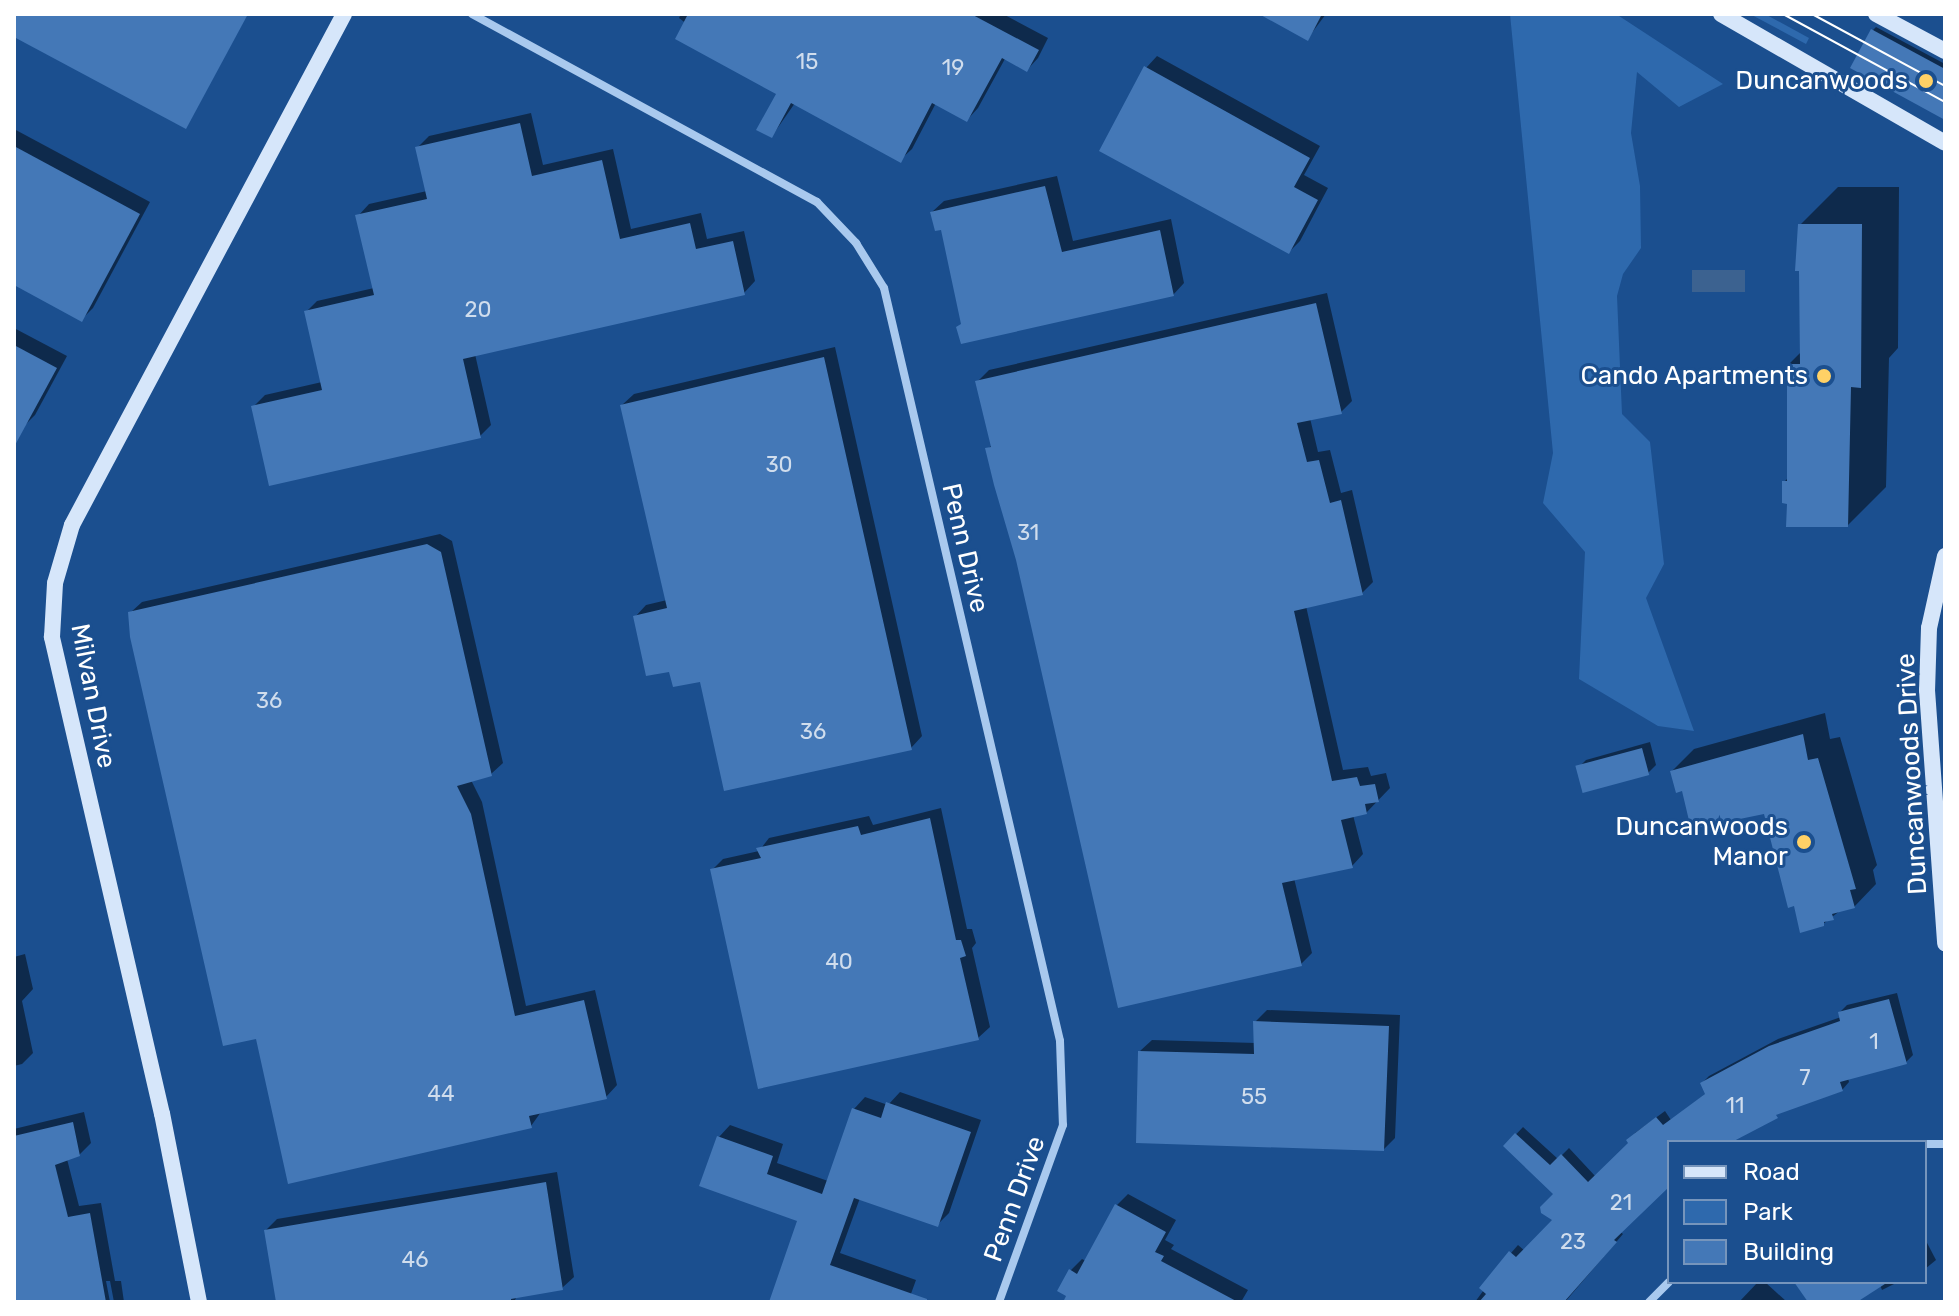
<!DOCTYPE html>
<html>
<head>
<meta charset="utf-8">
<style>
	body { margin:0 }
	#map { position:relative; width:1959px; height:1316px; overflow:hidden; background:#1b4f8f; font-family:Rubik,sans-serif }
	div>[style] { position:absolute }
	.green>* { inset:0; background:#2e69ad }
	.water>* { inset:0; background:#3c6290; transform-origin:0 0 }
	.shadow>* { inset:0; background:#0007 }
	.building>* { inset:0; background:#4478b7; transform-origin:0 0 }
	.street>* { height:8px; margin:-4px; padding:0 4px; transform-origin:4px; border-radius:4px; background:#a9c9ee }
	.secondary>* { height:16px; margin:-8px; padding:0 8px; transform-origin:8px; border-radius:8px; background:#d6e6fa }
	.tram>* { height:2px; margin:-1px; padding:0 1px; transform-origin:1px; border-radius:1px; background:#fff }
	.dots>* { width:22px; height:22px; translate:-50% -50%; box-sizing:border-box; border:4px solid #1b4f8f; border-radius:50% }
	span { translate:-50% -50%; white-space:nowrap; text-align:center; line-height:1.15; -webkit-text-stroke:6px #1b4f8f; paint-order:stroke }
	.number-label { font-size:22px; color:#d0dded }
	.number-label span { -webkit-text-stroke-width:0 }
	.poi-label { font-size:26px; color:#fff }
	.right { translate:-100% -50%; text-align:right }
	.street-label { font-size:26px; color:#fff }
	.frame { position:absolute; inset:0; border:16px solid #fff; pointer-events:none }
	.legend { position:absolute; left:1667px; top:1140px; width:260px; height:144px; box-sizing:border-box; background:#1b4f8f; border:2px solid #7695bc; margin:0; padding:10px 14px; list-style:none; font-size:24px; color:#fff }
	.legend li { display:flex; align-items:center; gap:16px; height:40px }
	.legend b { width:40px; border:2px solid #7695bc }
</style>
</head>
<body>
<div id="map">
	<div class="green">
		<i style="clip-path:polygon(1510px 14px,1616px 14px,1723px 84px,1679px 107px,1637px 72px,1631px 133px,1640px 186px,1641px 248px,1623px 274px,1617px 296px,1622px 414px,1650px 442px,1664px 564px,1646px 598px,1694px 731px,1658px 726px,1579px 679px,1585px 552px,1543px 503px,1553px 453px)"></i>
		<i style="clip-path:polygon(1750px 14px,1765px 14px,1809px 38px,1806px 44px)"></i>
	</div>
	<div class="water">
		<i style="left:1692px;top:270px;width:53px;height:22px"></i>
	</div>
	<div class="shadow">
		<i style="clip-path:polygon(681px 14px,1003px 14px,1048px 38px,1038px 58px,1027px 70px,1006px 57px,978px 108px,967px 120px,936px 103px,912px 149px,900px 160px,795px 103px,772px 136px,778px 93px,679px 18px)"></i>
		<i style="clip-path:polygon(1263px 14px,1326px 14px,1308px 38px)"></i>
		<i style="clip-path:polygon(1876px 27px,1945px 64px,1945px 117px,1873px 30px)"></i>
		<i style="clip-path:polygon(1157px 56px,1320px 146px,1304px 175px,1328px 188px,1300px 241px,1289px 252px,1146px 68px)"></i>
		<i style="clip-path:polygon(531px 113px,543px 165px,613px 149px,631px 229px,701px 213px,707px 239px,744px 231px,755px 281px,744px 293px,475px 354px,491px 425px,480px 436px,253px 407px,265px 395px,322px 382px,306px 312px,317px 301px,374px 288px,358px 216px,369px 204px,427px 191px,417px 148px,429px 136px)"></i>
		<i style="clip-path:polygon(14px 129px,150px 202px,93px 308px,82px 319px,14px 283px)"></i>
		<i style="clip-path:polygon(1057px 176px,1073px 241px,1171px 219px,1184px 283px,1173px 295px,963px 323px,942px 228px,932px 212px,944px 201px)"></i>
		<i style="clip-path:polygon(1838px 187px,1899px 187px,1898px 348px,1889px 358px,1886px 487px,1848px 525px,1789px 502px,1784px 482px,1789px 477px,1789px 364px,1801px 352px,1800px 225px)"></i>
		<i style="clip-path:polygon(1327px 293px,1352px 401px,1341px 412px,1310px 418px,1318px 452px,1330px 450px,1341px 493px,1352px 490px,1373px 582px,1362px 593px,1306px 606px,1343px 770px,1368px 767px,1371px 776px,1386px 773px,1390px 788px,1366px 813px,1353px 815px,1363px 854px,1352px 866px,1294px 878px,1312px 953px,1301px 964px,1011px 531px,988px 449px,993px 444px,978px 381px,989px 370px)"></i>
		<i style="clip-path:polygon(14px 328px,67px 356px,35px 415px,24px 426px,14px 421px)"></i>
		<i style="clip-path:polygon(835px 347px,922px 736px,911px 748px,670px 669px,635px 617px,646px 605px,667px 600px,622px 405px,634px 394px)"></i>
		<i style="clip-path:polygon(440px 534px,452px 541px,503px 763px,491px 774px,471px 780px,482px 802px,526px 1006px,595px 990px,617px 1085px,606px 1097px,541px 1112px,531px 1126px,258px 1037px,130px 613px,142px 602px)"></i>
		<i style="clip-path:polygon(1825px 713px,1830px 739px,1840px 737px,1877px 865px,1873px 870px,1876px 884px,1854px 907px,1841px 910px,1823px 924px,1765px 812px,1683px 789px,1672px 771px,1694px 749px)"></i>
		<i style="clip-path:polygon(1650px 742px,1656px 765px,1648px 773px,1579px 767px,1586px 760px)"></i>
		<i style="clip-path:polygon(941px 808px,967px 929px,972px 929px,976px 943px,972px 948px,990px 1027px,978px 1038px,712px 870px,723px 859px,759px 851px,769px 838px,869px 816px,873px 825px)"></i>
		<i style="clip-path:polygon(25px 954px,33px 989px,22px 1001px,33px 1053px,22px 1064px,14px 1066px,14px 957px)"></i>
		<i style="clip-path:polygon(1897px 993px,1913px 1055px,1906px 1062px,1848px 1078px,1849px 1082px,1842px 1090px,1782px 1111px,1727px 1142px,1669px 1142px,1669px 1186px,1619px 1231px,1623px 1234px,1565px 1302px,1475px 1302px,1511px 1253px,1518px 1245px,1525px 1251px,1555px 1220px,1556px 1194px,1506px 1145px,1523px 1127px,1558px 1159px,1569px 1148px,1596px 1177px,1631px 1143px,1635px 1133px,1665px 1111px,1671px 1120px,1707px 1093px,1702px 1083px,1709px 1076px,1778px 1039px,1841px 1017px,1840px 1012px,1847px 1005px)"></i>
		<i style="clip-path:polygon(1267px 1010px,1400px 1015px,1395px 1138px,1384px 1149px,1140px 1051px,1152px 1040px,1256px 1043px,1255px 1022px)"></i>
		<i style="clip-path:polygon(900px 1092px,981px 1120px,949px 1213px,937px 1225px,860px 1198px,840px 1253px,916px 1280px,908px 1302px,771px 1302px,800px 1220px,719px 1137px,730px 1125px,783px 1144px,777px 1163px,828px 1181px,854px 1109px,865px 1097px,888px 1105px)"></i>
		<i style="clip-path:polygon(84px 1112px,91px 1143px,79px 1155px,67px 1159px,79px 1206px,101px 1203px,115px 1281px,121px 1281px,124px 1302px,114px 1302px,110px 1281px,106px 1281px,110px 1302px,14px 1302px,14px 1129px)"></i>
		<i style="clip-path:polygon(557px 1172px,574px 1277px,562px 1288px,517px 1296px,514px 1302px,278px 1302px,266px 1230px,277px 1219px)"></i>
		<i style="clip-path:polygon(1128px 1194px,1176px 1220px,1165px 1240px,1174px 1245px,1171px 1249px,1248px 1290px,1241px 1302px,1065px 1302px,1071px 1270px,1082px 1259px,1086px 1261px,1117px 1205px)"></i>
		<i style="clip-path:polygon(1925px 1239px,1936px 1260px,1925px 1269px)"></i>
		<i style="clip-path:polygon(1758px 1282px,1765px 1282px,1787px 1302px,1739px 1302px)"></i>
		<i style="clip-path:polygon(1797px 1282px,1898px 1282px,1882px 1290px,1880px 1285px,1854px 1302px,1810px 1302px)"></i>
	</div>
	<div class="building">
		<i style="clip-path:polygon(14px 14px,248px 14px,186px 129px,14px 37px)"></i>
		<i style="clip-path:polygon(688px 14px,971px 14px,1039px 50px,1027px 72px,1002px 58px,967px 122px,932px 103px,901px 163px,791px 103px,772px 138px,756px 130px,776px 94px,675px 39px)"></i>
		<i style="clip-path:polygon(1259px 14px,1322px 14px,1308px 41px)"></i>
		<i style="clip-path:polygon(1871px 29px,1945px 69px,1945px 120px,1850px 68px)"></i>
		<i style="clip-path:polygon(1144px 66px,1310px 158px,1294px 187px,1318px 200px,1289px 254px,1099px 151px)"></i>
		<i style="clip-path:polygon(520px 123px,532px 176px,602px 160px,620px 239px,690px 223px,696px 249px,733px 241px,745px 295px,463px 359px,481px 438px,269px 486px,251px 406px,322px 390px,304px 311px,374px 295px,355px 215px,427px 199px,415px 147px)"></i>
		<i style="clip-path:polygon(14px 146px,140px 214px,82px 322px,14px 285px)"></i>
		<i style="clip-path:polygon(1045px 186px,1062px 252px,1160px 230px,1174px 296px,961px 344px,956px 327px,961px 324px,941px 230px,935px 231px,930px 212px)"></i>
		<i style="clip-path:polygon(1798px 224px,1862px 224px,1861px 388px,1851px 387px,1848px 527px,1786px 527px,1787px 504px,1782px 503px,1782px 481px,1787px 481px,1787px 364px,1800px 364px,1799px 271px,1795px 271px)"></i>
		<i style="clip-path:polygon(1316px 303px,1342px 414px,1297px 423px,1307px 462px,1319px 460px,1330px 503px,1341px 500px,1363px 595px,1294px 611px,1332px 781px,1357px 777px,1360px 786px,1375px 784px,1379px 802px,1365px 804px,1367px 814px,1341px 820px,1353px 868px,1282px 883px,1302px 966px,1118px 1008px,1016px 560px,994px 485px,985px 448px,991px 447px,975px 381px)"></i>
		<i style="clip-path:polygon(14px 345px,57px 368px,14px 447px)"></i>
		<i style="clip-path:polygon(824px 357px,912px 750px,724px 791px,700px 682px,673px 687px,669px 672px,646px 676px,633px 616px,667px 608px,620px 405px)"></i>
		<i style="clip-path:polygon(427px 544px,441px 552px,492px 776px,457px 786px,471px 814px,515px 1016px,584px 1000px,607px 1099px,529px 1116px,532px 1128px,288px 1184px,256px 1039px,223px 1046px,130px 637px,128px 612px)"></i>
		<i style="clip-path:polygon(1803px 734px,1808px 760px,1818px 758px,1856px 889px,1850px 890px,1855px 908px,1832px 914px,1834px 920px,1824px 922px,1824px 926px,1800px 933px,1794px 906px,1788px 908px,1764px 814px,1691px 829px,1682px 791px,1676px 793px,1670px 771px)"></i>
		<i style="left:1642px;top:748px;width:28px;height:69px;rotate:75deg"></i>
		<i style="clip-path:polygon(930px 818px,956px 940px,961px 940px,966px 956px,960px 958px,979px 1040px,758px 1089px,710px 869px,761px 858px,756px 848px,858px 826px,861px 835px)"></i>
		<i style="clip-path:polygon(1889px 999px,1907px 1064px,1840px 1082px,1843px 1091px,1776px 1115px,1778px 1118px,1732px 1142px,1669px 1142px,1669px 1187px,1614px 1240px,1617px 1242px,1564px 1302px,1479px 1302px,1486px 1294px,1479px 1288px,1509px 1251px,1516px 1257px,1552px 1220px,1541px 1213px,1540px 1207px,1553px 1194px,1503px 1146px,1515px 1133px,1550px 1165px,1561px 1154px,1588px 1182px,1628px 1143px,1626px 1140px,1656px 1117px,1663px 1125px,1705px 1094px,1700px 1083px,1769px 1046px,1840px 1021px,1838px 1012px)"></i>
		<i style="clip-path:polygon(1253px 1021px,1389px 1026px,1384px 1151px,1136px 1143px,1138px 1051px,1254px 1054px)"></i>
		<i style="clip-path:polygon(886px 1102px,971px 1132px,938px 1227px,854px 1198px,830px 1265px,927px 1299px,927px 1302px,769px 1302px,797px 1221px,699px 1186px,717px 1136px,773px 1156px,767px 1174px,822px 1194px,852px 1108px,881px 1118px)"></i>
		<i style="clip-path:polygon(73px 1122px,80px 1156px,55px 1165px,68px 1217px,90px 1213px,106px 1302px,14px 1302px,14px 1136px)"></i>
		<i style="clip-path:polygon(546px 1182px,563px 1290px,511px 1299px,511px 1302px,276px 1302px,264px 1230px)"></i>
		<i style="clip-path:polygon(1115px 1204px,1166px 1232px,1155px 1252px,1164px 1256px,1161px 1261px,1238px 1302px,1063px 1302px,1066px 1296px,1057px 1291px,1069px 1269px,1077px 1274px)"></i>
		<i style="clip-path:polygon(1794px 1282px,1888px 1282px,1857px 1302px,1808px 1302px)"></i>
	</div>
	<div class="street">
		<i style="left:472px;top:14px;width:393px;rotate:28.6deg"></i>
		<i style="left:817px;top:202px;width:57px;rotate:46.4deg"></i>
		<i style="left:856px;top:243px;width:53px;rotate:58.1deg"></i>
		<i style="left:884px;top:288px;width:773px;rotate:76.84deg"></i>
		<i style="left:1060px;top:1041px;width:84px;rotate:88deg"></i>
		<i style="left:1063px;top:1125px;width:188px;rotate:109.9deg"></i>
		<i style="left:1925px;top:1144px;width:20px"></i>
		<i style="left:1649px;top:1302px;width:28px;rotate:-45deg"></i>
	</div>
	<div class="secondary">
		<i style="left:1721px;top:14px;width:258px;rotate:29.9deg"></i>
		<i style="left:1876px;top:14px;width:78px;rotate:28.2deg"></i>
		<i style="left:1945px;top:556px;width:74px;rotate:102.5deg"></i>
		<i style="left:1929px;top:628px;width:62px;rotate:91.8deg"></i>
		<i style="left:1927px;top:690px;width:254px;rotate:85.9deg"></i>
		<i style="left:199px;top:1302px;width:192px;rotate:-101.1deg"></i>
		<i style="left:162px;top:1114px;width:490px;rotate:-103deg"></i>
		<i style="left:52px;top:637px;width:54px;rotate:-86.8deg"></i>
		<i style="left:55px;top:583px;width:60px;rotate:-73.7deg"></i>
		<i style="left:72px;top:525px;width:579px;rotate:-61.97deg"></i>
	</div>
	<div class="tram">
		<i style="left:1783px;top:14px;width:184px;rotate:28.5deg"></i>
		<i style="left:1812px;top:14px;width:151px;rotate:28.4deg"></i>
	</div>
	<div class="dots">
		<i style="left:1926px;top:81px;background:#ffd166"></i>
		<i style="left:1824px;top:376px;background:#ffd166"></i>
		<i style="left:1804px;top:842px;background:#ffd166"></i>
	</div>
	<div class="number-label">
		<span style="left:807px;top:62px">15</span>
		<span style="left:953px;top:68px">19</span>
		<span style="left:478px;top:310px">20</span>
		<span style="left:779px;top:465px">30</span>
		<span style="left:1028px;top:533px">31</span>
		<span style="left:269px;top:701px">36</span>
		<span style="left:813px;top:732px">36</span>
		<span style="left:839px;top:962px">40</span>
		<span style="left:1874px;top:1042px">1</span>
		<span style="left:1805px;top:1078px">7</span>
		<span style="left:441px;top:1094px">44</span>
		<span style="left:1254px;top:1097px">55</span>
		<span style="left:1735px;top:1106px">11</span>
		<span style="left:1621px;top:1203px">21</span>
		<span style="left:1573px;top:1242px">23</span>
		<span style="left:415px;top:1260px">46</span>
	</div>
	<div class="poi-label">
		<span class="right" style="left:1908px;top:81px">Duncanwoods</span>
		<span class="right" style="left:1808px;top:376px">Cando Apartments</span>
		<span class="right" style="left:1788px;top:842px">Duncanwoods<br>Manor</span>
	</div>
	<div class="street-label">
		<span style="left:965px;top:548px;rotate:77deg">Penn Drive</span>
		<span style="left:93px;top:696px;rotate:79deg">Milvan Drive</span>
		<span style="left:1912px;top:774px;rotate:-93deg">Duncanwoods Drive</span>
		<span style="left:1015px;top:1199px;rotate:-70deg">Penn Drive</span>
	</div>
	<div class="frame"></div>
	<ul class="legend">
	<li><b style="height:10px;background:#d6e6fa"></b>Road</li>
	<li><b style="height:22px;background:#2e69ad"></b>Park</li>
	<li><b style="height:22px;background:#4478b7"></b>Building</li>
	</ul>
</div>
</body>
</html>
